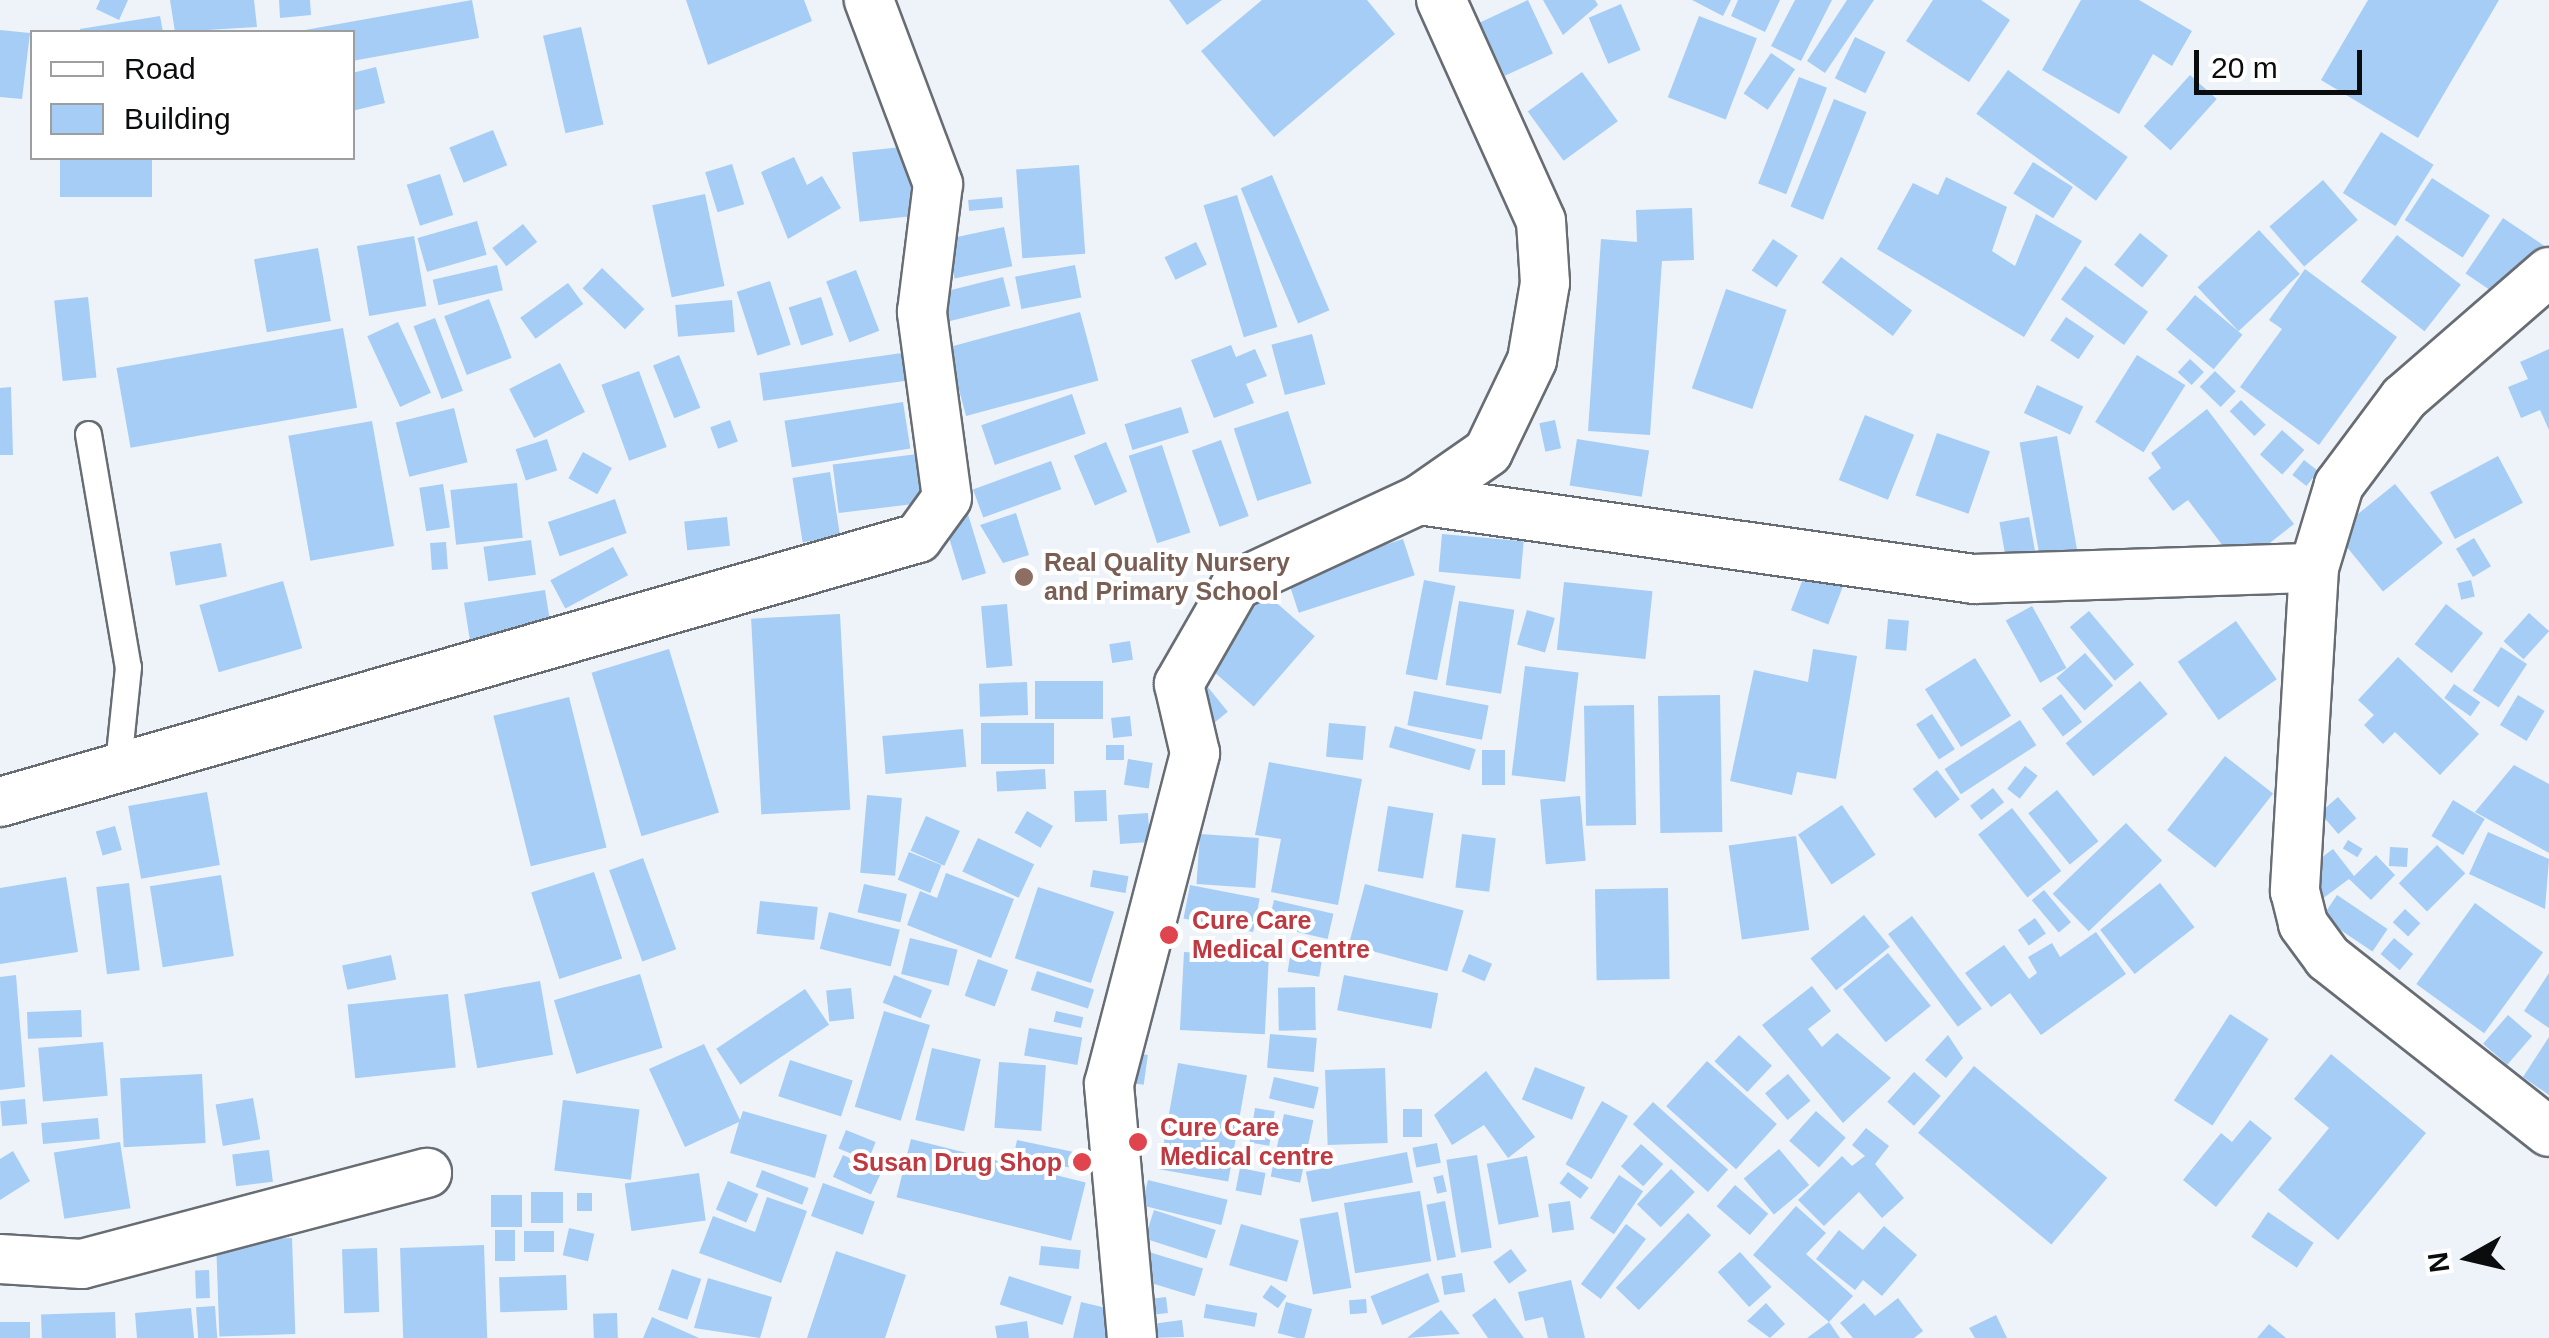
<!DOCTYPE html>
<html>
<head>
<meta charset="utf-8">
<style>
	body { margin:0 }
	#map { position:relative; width:2549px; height:1338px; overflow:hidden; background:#edf3f9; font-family:Arial,sans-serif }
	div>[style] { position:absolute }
	.building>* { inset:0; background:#a6cdf5; transform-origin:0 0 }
	.roads { filter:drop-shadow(2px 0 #686d73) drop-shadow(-2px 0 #686d73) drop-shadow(0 2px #686d73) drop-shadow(0 -2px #686d73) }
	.service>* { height:25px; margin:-12.5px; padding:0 12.5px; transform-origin:12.5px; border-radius:12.5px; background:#fff }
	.minor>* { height:48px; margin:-24px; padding:0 24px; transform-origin:24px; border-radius:24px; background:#fff }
	.dots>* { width:28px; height:28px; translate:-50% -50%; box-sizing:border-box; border:5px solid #fff; border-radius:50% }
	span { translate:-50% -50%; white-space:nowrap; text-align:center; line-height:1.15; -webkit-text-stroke:8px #fff; paint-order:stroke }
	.education-label { font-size:25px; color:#785e54; font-weight:700 }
	.left { translate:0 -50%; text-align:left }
	.health-label { font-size:25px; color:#be3a42; font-weight:700 }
	.right { translate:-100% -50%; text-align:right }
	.legend { position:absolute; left:30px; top:30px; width:325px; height:130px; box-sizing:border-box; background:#fff; border:2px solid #9d9e9f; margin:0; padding:12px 18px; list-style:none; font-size:30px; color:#0b0c0e }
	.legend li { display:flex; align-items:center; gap:20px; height:50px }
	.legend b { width:50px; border:2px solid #9d9e9f }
	.north { position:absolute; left:2419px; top:1208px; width:100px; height:100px; -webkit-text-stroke:8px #fff; paint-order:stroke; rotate:262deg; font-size:28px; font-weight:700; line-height:40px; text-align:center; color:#0b0c0e }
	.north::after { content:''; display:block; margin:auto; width:35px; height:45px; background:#0b0c0e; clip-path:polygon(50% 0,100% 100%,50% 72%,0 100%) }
	.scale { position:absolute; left:2194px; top:50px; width:168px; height:45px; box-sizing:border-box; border:5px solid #0b0c0e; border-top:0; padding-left:12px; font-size:30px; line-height:35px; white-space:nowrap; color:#0b0c0e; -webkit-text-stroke:8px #fff; paint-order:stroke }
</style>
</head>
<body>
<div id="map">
	<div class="building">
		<i style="clip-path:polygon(100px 0,128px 0,119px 20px,96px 9px)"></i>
		<i style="clip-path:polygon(170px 0,254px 0,257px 27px,175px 32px)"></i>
		<i style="clip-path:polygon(279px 0,310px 0,311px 15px,280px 18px)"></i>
		<i style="clip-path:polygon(472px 0,479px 38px,352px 61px,352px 32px,294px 32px)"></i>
		<i style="clip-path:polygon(686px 0,804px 0,812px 21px,708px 65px)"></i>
		<i style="clip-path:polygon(1169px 0,1222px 0,1187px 25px)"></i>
		<i style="clip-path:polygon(1262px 0,1367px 0,1395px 34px,1274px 137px,1201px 51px)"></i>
		<i style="left:1528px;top:0;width:59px;height:53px;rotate:65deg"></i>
		<i style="clip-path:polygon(1543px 0,1595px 0,1598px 5px,1563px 35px)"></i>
		<i style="clip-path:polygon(1692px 0,1731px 0,1723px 16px)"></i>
		<i style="clip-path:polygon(1738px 0,1780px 0,1765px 32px,1731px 16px)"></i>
		<i style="clip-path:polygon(1795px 0,1832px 0,1801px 61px,1771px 46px)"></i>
		<i style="clip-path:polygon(1847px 0,1874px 0,1825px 73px,1807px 61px)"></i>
		<i style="clip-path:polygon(1933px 0,1981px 0,2010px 20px,1969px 82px,1906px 41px)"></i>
		<i style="clip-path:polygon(2081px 0,2139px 0,2192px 31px,2172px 66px,2153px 54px,2119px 114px,2042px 70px)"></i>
		<i style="clip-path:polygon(2368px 0,2499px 0,2418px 138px,2321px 80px)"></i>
		<i style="left:1621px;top:4px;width:50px;height:35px;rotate:67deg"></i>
		<i style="clip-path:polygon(160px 16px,163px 32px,80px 32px,80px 29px)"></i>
		<i style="left:1699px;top:16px;width:62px;height:87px;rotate:21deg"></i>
		<i style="left:581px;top:27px;width:100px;height:39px;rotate:77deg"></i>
		<i style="clip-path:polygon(0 30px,30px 33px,22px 99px,0 97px)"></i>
		<i style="left:1855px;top:37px;width:34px;height:46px;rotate:26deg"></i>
		<i style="left:1771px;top:53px;width:29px;height:49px;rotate:34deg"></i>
		<i style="clip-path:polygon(376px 67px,385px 103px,352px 111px,352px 73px)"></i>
		<i style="left:2008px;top:70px;width:148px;height:54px;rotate:36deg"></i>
		<i style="left:1582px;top:72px;width:61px;height:67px;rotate:54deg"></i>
		<i style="left:2190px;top:75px;width:36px;height:69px;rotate:42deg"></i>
		<i style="left:1799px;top:77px;width:30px;height:114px;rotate:21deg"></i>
		<i style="left:1834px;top:99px;width:35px;height:116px;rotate:22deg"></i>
		<i style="left:493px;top:130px;width:38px;height:47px;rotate:68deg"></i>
		<i style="left:2381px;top:132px;width:62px;height:72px;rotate:32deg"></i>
		<i style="left:911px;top:146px;width:70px;height:59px;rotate:84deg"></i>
		<i style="clip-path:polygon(794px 157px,807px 185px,822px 176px,841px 208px,788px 239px,761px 172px)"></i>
		<i style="left:60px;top:158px;width:92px;height:39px"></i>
		<i style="left:2033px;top:162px;width:47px;height:37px;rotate:32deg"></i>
		<i style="left:732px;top:164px;width:42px;height:28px;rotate:73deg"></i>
		<i style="left:1079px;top:165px;width:89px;height:63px;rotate:86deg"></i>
		<i style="left:440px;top:174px;width:43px;height:35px;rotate:72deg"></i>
		<i style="left:1272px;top:175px;width:147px;height:34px;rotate:67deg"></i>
		<i style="clip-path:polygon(1946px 177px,2007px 207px,1992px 251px,2015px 266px,2036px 214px,2082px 241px,2024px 337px,1877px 249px,1913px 183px,1938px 195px)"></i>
		<i style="left:2432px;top:178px;width:69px;height:50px;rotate:33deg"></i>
		<i style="left:2323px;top:180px;width:53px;height:71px;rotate:49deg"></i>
		<i style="left:705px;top:194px;width:94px;height:54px;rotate:78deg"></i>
		<i style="left:1237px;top:195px;width:138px;height:35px;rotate:73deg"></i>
		<i style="left:1002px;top:197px;width:11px;height:34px;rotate:85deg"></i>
		<i style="clip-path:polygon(1692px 208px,1694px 260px,1662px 261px,1650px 435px,1588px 431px,1601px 239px,1637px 242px,1636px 210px)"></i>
		<i style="left:2503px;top:218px;width:50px;height:67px;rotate:34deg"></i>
		<i style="left:477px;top:221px;width:35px;height:62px;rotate:74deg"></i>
		<i style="left:523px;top:224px;width:23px;height:39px;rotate:52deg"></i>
		<i style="left:1004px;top:227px;width:40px;height:59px;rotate:78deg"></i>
		<i style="left:2259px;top:230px;width:60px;height:84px;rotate:47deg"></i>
		<i style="left:2140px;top:233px;width:36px;height:41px;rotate:39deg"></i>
		<i style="left:2397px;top:235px;width:81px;height:59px;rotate:38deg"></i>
		<i style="left:414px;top:236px;width:71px;height:58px;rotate:80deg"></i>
		<i style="left:1773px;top:239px;width:30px;height:38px;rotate:34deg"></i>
		<i style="left:1196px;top:242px;width:25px;height:35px;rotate:64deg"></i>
		<i style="left:318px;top:248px;width:74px;height:65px;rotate:80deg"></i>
		<i style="left:1841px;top:257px;width:89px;height:32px;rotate:37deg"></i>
		<i style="left:497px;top:265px;width:26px;height:66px;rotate:77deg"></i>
		<i style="left:1075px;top:265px;width:33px;height:61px;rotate:79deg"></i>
		<i style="left:2085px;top:266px;width:78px;height:41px;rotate:36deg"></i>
		<i style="left:602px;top:268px;width:59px;height:28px;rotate:44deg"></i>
		<i style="clip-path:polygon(2305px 269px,2397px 337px,2319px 445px,2240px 387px,2282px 329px,2269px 320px)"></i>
		<i style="left:856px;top:270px;width:65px;height:32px;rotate:69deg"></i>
		<i style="left:1003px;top:277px;width:30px;height:70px;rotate:76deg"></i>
		<i style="left:770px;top:281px;width:67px;height:35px;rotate:72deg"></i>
		<i style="left:568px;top:283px;width:26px;height:59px;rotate:54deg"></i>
		<i style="left:1726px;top:289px;width:64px;height:105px;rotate:19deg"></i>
		<i style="left:2195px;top:295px;width:62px;height:45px;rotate:40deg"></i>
		<i style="left:88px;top:297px;width:81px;height:34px;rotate:84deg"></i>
		<i style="left:821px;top:297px;width:40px;height:34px;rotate:72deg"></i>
		<i style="left:489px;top:299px;width:63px;height:48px;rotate:69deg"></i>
		<i style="left:732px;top:300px;width:32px;height:57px;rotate:85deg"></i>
		<i style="left:1080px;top:312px;width:71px;height:137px;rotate:75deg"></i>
		<i style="left:2066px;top:317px;width:34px;height:28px;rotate:34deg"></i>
		<i style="left:435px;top:318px;width:78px;height:23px;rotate:69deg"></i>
		<i style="left:398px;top:322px;width:78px;height:34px;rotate:65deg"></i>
		<i style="left:343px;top:328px;width:81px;height:230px;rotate:80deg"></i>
		<i style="left:1312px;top:334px;width:52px;height:42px;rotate:75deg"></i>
		<i style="clip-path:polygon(1231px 345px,1236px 357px,1255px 349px,1267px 376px,1246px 384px,1254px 403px,1214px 418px,1191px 360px)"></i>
		<i style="clip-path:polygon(2549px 349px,2549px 430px,2540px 410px,2521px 418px,2508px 387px,2528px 379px,2520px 362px)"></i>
		<i style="left:902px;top:353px;width:28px;height:144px;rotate:82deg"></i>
		<i style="left:679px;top:355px;width:57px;height:28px;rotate:68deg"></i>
		<i style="left:2137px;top:355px;width:57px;height:79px;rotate:32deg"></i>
		<i style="left:2190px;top:359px;width:19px;height:18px;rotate:43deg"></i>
		<i style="left:560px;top:363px;width:55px;height:57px;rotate:63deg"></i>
		<i style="left:639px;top:371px;width:81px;height:40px;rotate:70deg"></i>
		<i style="left:2215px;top:371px;width:29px;height:22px;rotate:44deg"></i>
		<i style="left:2037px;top:385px;width:51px;height:31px;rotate:25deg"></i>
		<i style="clip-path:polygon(11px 387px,13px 455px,0 455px,0 388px)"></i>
		<i style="left:1072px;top:394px;width:42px;height:96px;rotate:71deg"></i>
		<i style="left:2241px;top:400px;width:35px;height:16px;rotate:45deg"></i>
		<i style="left:903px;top:402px;width:47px;height:120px;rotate:81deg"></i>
		<i style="left:1181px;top:407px;width:27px;height:59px;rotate:73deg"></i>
		<i style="left:454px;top:408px;width:56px;height:60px;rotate:76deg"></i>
		<i style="clip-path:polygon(2207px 409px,2294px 524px,2239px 567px,2188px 500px,2173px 511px,2148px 478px,2161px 468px,2151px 453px)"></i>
		<i style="left:1288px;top:411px;width:76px;height:57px;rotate:72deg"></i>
		<i style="left:1865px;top:415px;width:53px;height:70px;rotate:22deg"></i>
		<i style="left:730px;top:420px;width:23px;height:21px;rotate:70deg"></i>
		<i style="left:1555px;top:420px;width:29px;height:16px;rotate:78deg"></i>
		<i style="left:372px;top:421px;width:127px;height:85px;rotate:80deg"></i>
		<i style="left:2282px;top:430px;width:30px;height:33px;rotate:42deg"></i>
		<i style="left:1937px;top:433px;width:56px;height:66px;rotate:19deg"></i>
		<i style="left:2057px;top:436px;width:132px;height:38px;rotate:80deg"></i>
		<i style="left:547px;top:439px;width:33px;height:33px;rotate:72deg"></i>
		<i style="left:1577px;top:439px;width:73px;height:47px;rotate:9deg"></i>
		<i style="left:1221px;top:440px;width:81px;height:31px;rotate:70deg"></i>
		<i style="left:1106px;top:442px;width:54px;height:35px;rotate:67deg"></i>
		<i style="left:1162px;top:445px;width:92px;height:35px;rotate:72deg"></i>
		<i style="left:583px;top:452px;width:33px;height:30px;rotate:29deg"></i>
		<i style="left:926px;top:453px;width:49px;height:94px;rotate:83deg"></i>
		<i style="left:2498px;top:456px;width:53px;height:77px;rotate:62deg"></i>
		<i style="left:2304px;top:460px;width:18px;height:19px;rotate:38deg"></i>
		<i style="left:1051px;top:461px;width:30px;height:83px;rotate:70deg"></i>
		<i style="left:830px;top:472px;width:65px;height:38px;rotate:81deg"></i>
		<i style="left:517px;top:483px;width:55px;height:67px;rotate:84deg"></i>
		<i style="left:443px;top:484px;width:44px;height:24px;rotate:81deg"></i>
		<i style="left:2395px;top:484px;width:76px;height:77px;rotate:51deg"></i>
		<i style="left:615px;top:499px;width:36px;height:71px;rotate:71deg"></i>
		<i style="left:967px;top:511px;width:65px;height:25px;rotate:73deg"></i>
		<i style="clip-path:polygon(1016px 513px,1029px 555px,1003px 563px,980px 525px)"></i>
		<i style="left:727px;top:517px;width:29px;height:43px;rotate:84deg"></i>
		<i style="left:2029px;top:517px;width:52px;height:30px;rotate:80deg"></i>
		<i style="left:1442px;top:534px;width:82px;height:38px;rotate:5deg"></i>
		<i style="left:2474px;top:538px;width:33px;height:21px;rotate:59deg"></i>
		<i style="left:1403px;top:539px;width:38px;height:122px;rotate:72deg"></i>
		<i style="left:531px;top:540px;width:35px;height:48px;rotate:82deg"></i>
		<i style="left:446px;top:542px;width:27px;height:16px;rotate:86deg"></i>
		<i style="left:221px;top:543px;width:34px;height:52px;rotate:80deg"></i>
		<i style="left:613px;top:547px;width:32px;height:71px;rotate:62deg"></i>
		<i style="left:1806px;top:571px;width:40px;height:42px;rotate:21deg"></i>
		<i style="left:1424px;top:580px;width:32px;height:96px;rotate:11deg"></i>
		<i style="left:2471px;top:580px;width:17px;height:14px;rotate:77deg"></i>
		<i style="left:283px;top:581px;width:70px;height:87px;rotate:74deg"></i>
		<i style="left:1564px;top:582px;width:89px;height:68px;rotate:6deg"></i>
		<i style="left:545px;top:590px;width:40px;height:82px;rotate:81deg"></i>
		<i style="left:1265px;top:593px;width:66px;height:93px;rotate:41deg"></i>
		<i style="left:1459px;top:601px;width:56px;height:85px;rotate:9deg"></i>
		<i style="left:1007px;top:604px;width:62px;height:26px;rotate:85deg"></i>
		<i style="left:2446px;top:604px;width:47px;height:51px;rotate:38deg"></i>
		<i style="left:2032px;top:606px;width:71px;height:30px;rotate:61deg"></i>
		<i style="left:1527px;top:610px;width:29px;height:36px;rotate:16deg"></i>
		<i style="left:2089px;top:611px;width:70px;height:25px;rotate:50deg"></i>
		<i style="left:2529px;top:613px;width:27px;height:38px;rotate:42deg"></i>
		<i style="left:840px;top:614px;width:196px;height:89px;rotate:87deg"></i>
		<i style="left:1888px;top:619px;width:21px;height:30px;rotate:5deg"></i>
		<i style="left:2236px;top:621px;width:71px;height:71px;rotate:55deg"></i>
		<i style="left:1130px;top:641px;width:19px;height:21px;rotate:81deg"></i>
		<i style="left:2501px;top:647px;width:31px;height:52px;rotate:33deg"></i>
		<i style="left:669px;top:649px;width:171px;height:81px;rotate:73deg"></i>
		<i style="clip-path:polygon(1813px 649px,1857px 656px,1836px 779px,1797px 772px,1792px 795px,1730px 781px,1754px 670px,1808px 682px)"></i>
		<i style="left:2085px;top:653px;width:43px;height:38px;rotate:49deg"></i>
		<i style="clip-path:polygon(2398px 657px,2479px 734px,2440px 775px,2395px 732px,2383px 744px,2364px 725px,2374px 715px,2358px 700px)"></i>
		<i style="left:1975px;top:658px;width:68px;height:59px;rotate:58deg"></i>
		<i style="left:1525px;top:666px;width:54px;height:110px;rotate:7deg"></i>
		<i style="left:1035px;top:681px;width:68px;height:38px"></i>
		<i style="left:2140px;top:681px;width:43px;height:97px;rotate:50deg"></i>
		<i style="left:1027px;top:682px;width:33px;height:48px;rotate:88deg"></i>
		<i style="left:2454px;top:684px;width:32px;height:17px;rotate:35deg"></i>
		<i style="left:1207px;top:686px;width:33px;height:27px;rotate:51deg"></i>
		<i style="left:1414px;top:691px;width:76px;height:35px;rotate:11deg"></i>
		<i style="left:2061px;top:694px;width:35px;height:24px;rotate:53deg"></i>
		<i style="left:1720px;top:695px;width:137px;height:62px;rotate:89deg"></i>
		<i style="left:2518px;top:695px;width:31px;height:35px;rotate:31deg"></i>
		<i style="left:569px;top:697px;width:155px;height:78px;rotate:76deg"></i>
		<i style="left:1634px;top:705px;width:120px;height:50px;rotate:89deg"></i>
		<i style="left:1932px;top:714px;width:42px;height:19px;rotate:57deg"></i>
		<i style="left:1130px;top:716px;width:20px;height:19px;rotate:84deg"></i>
		<i style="left:2020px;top:720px;width:30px;height:90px;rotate:57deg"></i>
		<i style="left:981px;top:723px;width:73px;height:41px"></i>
		<i style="left:1329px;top:723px;width:37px;height:34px;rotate:5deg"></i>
		<i style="left:1395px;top:726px;width:84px;height:22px;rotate:16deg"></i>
		<i style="left:963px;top:729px;width:38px;height:81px;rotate:85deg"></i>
		<i style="left:1124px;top:745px;width:15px;height:18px;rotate:90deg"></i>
		<i style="left:1482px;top:750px;width:23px;height:35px"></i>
		<i style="left:2225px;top:756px;width:61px;height:94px;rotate:38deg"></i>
		<i style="left:1128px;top:759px;width:25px;height:26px;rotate:9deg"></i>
		<i style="clip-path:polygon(1269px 762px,1362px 779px,1338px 905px,1271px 892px,1281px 839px,1255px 835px)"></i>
		<i style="clip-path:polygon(2514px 765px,2549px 784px,2549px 853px,2475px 812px)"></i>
		<i style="left:2025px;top:766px;width:16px;height:29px;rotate:38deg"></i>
		<i style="left:1045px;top:769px;width:20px;height:49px;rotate:87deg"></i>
		<i style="left:1937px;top:770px;width:37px;height:31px;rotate:52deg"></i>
		<i style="left:1993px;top:788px;width:18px;height:29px;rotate:52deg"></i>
		<i style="left:1106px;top:790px;width:31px;height:32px;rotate:88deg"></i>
		<i style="left:2057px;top:790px;width:66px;height:37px;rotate:51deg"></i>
		<i style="left:207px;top:792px;width:74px;height:80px;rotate:80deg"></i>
		<i style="left:867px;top:795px;width:35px;height:78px;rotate:5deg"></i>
		<i style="left:1580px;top:796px;width:65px;height:40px;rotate:85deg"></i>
		<i style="left:2338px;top:797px;width:28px;height:24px;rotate:49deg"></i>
		<i style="left:2453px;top:800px;width:37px;height:42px;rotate:31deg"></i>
		<i style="left:1842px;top:805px;width:60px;height:53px;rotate:56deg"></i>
		<i style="left:1388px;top:806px;width:46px;height:66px;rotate:9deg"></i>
		<i style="left:2012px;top:808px;width:80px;height:43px;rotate:52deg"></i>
		<i style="left:1027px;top:811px;width:30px;height:25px;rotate:30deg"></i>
		<i style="left:1148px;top:813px;width:29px;height:30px;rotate:86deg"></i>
		<i style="left:926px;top:816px;width:37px;height:38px;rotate:24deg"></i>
		<i style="left:2126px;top:823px;width:52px;height:102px;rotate:46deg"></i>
		<i style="left:115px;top:826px;width:25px;height:20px;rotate:74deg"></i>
		<i style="clip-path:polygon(2488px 832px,2549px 859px,2545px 909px,2469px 874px)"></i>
		<i style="left:1200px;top:834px;width:59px;height:50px;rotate:4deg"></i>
		<i style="left:1462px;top:834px;width:34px;height:54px;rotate:7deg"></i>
		<i style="left:1796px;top:836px;width:95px;height:68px;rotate:82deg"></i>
		<i style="left:978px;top:838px;width:62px;height:37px;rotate:25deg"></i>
		<i style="left:2348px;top:840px;width:17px;height:10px;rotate:31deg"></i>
		<i style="left:2437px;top:845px;width:40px;height:54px;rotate:45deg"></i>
		<i style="left:2390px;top:847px;width:18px;height:19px;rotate:3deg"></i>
		<i style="clip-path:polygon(2333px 849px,2354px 876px,2376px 855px,2395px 875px,2371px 900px,2349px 879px,2322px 899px,2302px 872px)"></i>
		<i style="left:909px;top:852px;width:35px;height:30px;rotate:22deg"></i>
		<i style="left:643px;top:858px;width:97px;height:36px;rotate:70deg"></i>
		<i style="left:1093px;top:870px;width:36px;height:17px;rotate:10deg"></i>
		<i style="left:594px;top:872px;width:91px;height:66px;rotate:72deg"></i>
		<i style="clip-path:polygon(946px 873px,1014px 899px,991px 958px,907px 925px,920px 891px,937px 898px)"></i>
		<i style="left:221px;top:875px;width:82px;height:72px;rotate:81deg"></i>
		<i style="clip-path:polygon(66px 877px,78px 952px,0 964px,0 888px)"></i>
		<i style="left:129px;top:883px;width:88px;height:33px;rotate:83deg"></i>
		<i style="left:2160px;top:883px;width:56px;height:76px;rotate:52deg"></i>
		<i style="left:864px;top:884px;width:44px;height:29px;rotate:13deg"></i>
		<i style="left:1365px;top:884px;width:102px;height:63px;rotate:15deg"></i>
		<i style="left:1190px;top:885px;width:71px;height:34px;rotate:11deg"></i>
		<i style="left:1038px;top:887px;width:80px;height:75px;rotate:18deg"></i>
		<i style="left:1668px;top:888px;width:91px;height:73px;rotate:89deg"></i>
		<i style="left:2044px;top:890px;width:42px;height:16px;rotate:50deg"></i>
		<i style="left:2337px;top:895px;width:61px;height:27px;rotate:34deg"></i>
		<i style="left:1274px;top:900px;width:61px;height:26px;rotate:13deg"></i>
		<i style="left:760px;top:901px;width:58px;height:33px;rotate:6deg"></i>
		<i style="left:2475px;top:903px;width:84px;height:100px;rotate:36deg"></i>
		<i style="left:2405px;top:909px;width:21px;height:18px;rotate:43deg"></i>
		<i style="left:829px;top:912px;width:73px;height:38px;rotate:14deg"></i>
		<i style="left:1864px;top:915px;width:41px;height:69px;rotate:51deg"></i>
		<i style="left:1912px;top:916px;width:116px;height:30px;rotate:53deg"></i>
		<i style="left:2035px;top:918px;width:19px;height:21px;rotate:55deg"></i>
		<i style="clip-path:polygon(2096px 932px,2126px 974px,2041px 1035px,2010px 993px,1991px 1007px,1965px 973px,2004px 945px,2029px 979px,2037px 973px,2028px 957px,2052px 943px,2060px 957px)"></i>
		<i style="left:910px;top:938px;width:49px;height:37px;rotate:14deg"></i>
		<i style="left:2394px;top:938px;width:25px;height:21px;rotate:40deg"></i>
		<i style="left:1292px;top:944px;width:32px;height:28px;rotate:9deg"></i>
		<i style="left:1184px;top:952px;width:85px;height:78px;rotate:3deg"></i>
		<i style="left:1888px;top:953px;width:68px;height:58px;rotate:51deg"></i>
		<i style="left:1469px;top:954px;width:25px;height:19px;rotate:23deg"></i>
		<i style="left:391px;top:955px;width:25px;height:50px;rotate:78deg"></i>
		<i style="left:978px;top:959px;width:32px;height:39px;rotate:20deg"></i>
		<i style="left:1037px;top:971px;width:60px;height:20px;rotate:18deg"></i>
		<i style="clip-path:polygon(2549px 973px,2549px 1028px,2524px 1011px)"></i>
		<i style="left:640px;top:974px;width:77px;height:90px;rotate:73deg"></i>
		<i style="clip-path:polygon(16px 975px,25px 1087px,0 1090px,0 977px)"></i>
		<i style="left:894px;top:975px;width:41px;height:30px;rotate:22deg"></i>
		<i style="left:1344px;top:975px;width:96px;height:36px;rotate:11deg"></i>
		<i style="left:540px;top:981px;width:75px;height:77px;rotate:80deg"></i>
		<i style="clip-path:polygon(1812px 986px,1831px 1011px,1808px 1029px,1822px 1047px,1837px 1033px,1891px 1078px,1843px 1123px,1762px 1025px)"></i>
		<i style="left:1315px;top:987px;width:43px;height:37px;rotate:89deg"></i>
		<i style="left:851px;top:988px;width:31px;height:25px;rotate:84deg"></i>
		<i style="left:805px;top:989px;width:43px;height:107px;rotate:56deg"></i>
		<i style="left:448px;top:994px;width:74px;height:101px;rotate:84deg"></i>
		<i style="left:81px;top:1010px;width:27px;height:54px;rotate:88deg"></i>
		<i style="left:884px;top:1011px;width:48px;height:100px;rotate:17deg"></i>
		<i style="left:1056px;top:1011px;width:28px;height:11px;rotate:13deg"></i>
		<i style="left:2230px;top:1014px;width:46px;height:103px;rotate:33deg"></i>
		<i style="left:2508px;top:1015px;width:32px;height:38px;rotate:41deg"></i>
		<i style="left:1029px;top:1028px;width:54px;height:28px;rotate:10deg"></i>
		<i style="left:1270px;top:1034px;width:47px;height:34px;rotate:5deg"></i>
		<i style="left:1739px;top:1035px;width:45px;height:36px;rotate:43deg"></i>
		<i style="clip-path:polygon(1948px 1035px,1963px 1058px,1946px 1078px,1925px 1060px)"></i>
		<i style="clip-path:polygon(2549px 1037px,2549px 1095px,2523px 1077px)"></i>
		<i style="left:103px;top:1042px;width:54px;height:65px;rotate:85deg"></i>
		<i style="clip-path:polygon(704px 1044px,740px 1120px,743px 1111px,827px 1135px,815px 1178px,730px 1153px,739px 1122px,685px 1147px,649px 1069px)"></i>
		<i style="left:932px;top:1048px;width:50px;height:74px;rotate:13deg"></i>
		<i style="left:1134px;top:1053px;width:14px;height:30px;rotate:8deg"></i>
		<i style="clip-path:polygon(2331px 1054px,2426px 1133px,2338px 1240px,2278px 1190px,2329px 1128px,2294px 1099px)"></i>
		<i style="left:790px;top:1060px;width:66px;height:38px;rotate:18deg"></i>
		<i style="left:1707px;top:1061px;width:94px;height:61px;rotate:42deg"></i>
		<i style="left:999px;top:1062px;width:47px;height:66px;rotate:4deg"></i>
		<i style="left:1178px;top:1063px;width:70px;height:108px;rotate:10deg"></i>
		<i style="left:1974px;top:1066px;width:174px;height:87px;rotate:40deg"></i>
		<i style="left:1535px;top:1067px;width:54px;height:35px;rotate:22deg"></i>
		<i style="left:1385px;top:1068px;width:75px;height:60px;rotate:88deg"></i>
		<i style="clip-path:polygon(1486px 1071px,1535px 1137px,1508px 1158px,1484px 1125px,1452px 1145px,1434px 1115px)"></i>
		<i style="left:1914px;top:1072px;width:36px;height:40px;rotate:42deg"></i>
		<i style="left:202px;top:1074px;width:69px;height:82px;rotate:87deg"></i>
		<i style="left:1788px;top:1074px;width:35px;height:30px;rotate:50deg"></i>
		<i style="left:1274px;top:1077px;width:46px;height:22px;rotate:13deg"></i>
		<i style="left:253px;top:1098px;width:42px;height:38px;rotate:80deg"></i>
		<i style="left:25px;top:1099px;width:25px;height:25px;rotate:85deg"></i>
		<i style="left:563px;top:1100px;width:77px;height:71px;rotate:7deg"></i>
		<i style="left:1602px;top:1101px;width:30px;height:73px;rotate:30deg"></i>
		<i style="left:1653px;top:1102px;width:101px;height:30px;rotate:42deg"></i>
		<i style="left:1255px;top:1108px;width:20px;height:35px;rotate:9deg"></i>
		<i style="left:1403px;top:1109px;width:19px;height:28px"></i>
		<i style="left:1816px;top:1111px;width:40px;height:40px;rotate:42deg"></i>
		<i style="left:1284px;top:1114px;width:30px;height:64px;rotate:12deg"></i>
		<i style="left:98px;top:1118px;width:21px;height:57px;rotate:85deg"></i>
		<i style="clip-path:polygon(2250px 1120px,2272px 1138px,2216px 1207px,2183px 1180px,2221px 1133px,2232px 1142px)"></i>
		<i style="clip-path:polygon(1866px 1128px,1889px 1146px,1875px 1164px,1904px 1198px,1882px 1218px,1859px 1192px,1824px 1226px,1798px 1200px,1842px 1156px,1852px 1166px,1865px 1156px,1852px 1145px)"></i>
		<i style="left:846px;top:1130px;width:32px;height:20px;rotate:22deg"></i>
		<i style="left:911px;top:1139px;width:180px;height:60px;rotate:14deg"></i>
		<i style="left:1017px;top:1140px;width:75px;height:16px;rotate:12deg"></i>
		<i style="left:120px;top:1142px;width:67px;height:67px;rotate:81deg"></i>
		<i style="left:1437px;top:1143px;width:20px;height:25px;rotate:79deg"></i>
		<i style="left:1641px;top:1144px;width:30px;height:30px;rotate:42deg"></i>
		<i style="left:1779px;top:1149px;width:47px;height:46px;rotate:50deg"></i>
		<i style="left:269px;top:1150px;width:32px;height:37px;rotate:83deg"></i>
		<i style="clip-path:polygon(13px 1151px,30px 1181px,0 1200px,0 1159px)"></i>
		<i style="left:1407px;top:1152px;width:31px;height:103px;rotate:79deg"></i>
		<i style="left:843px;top:1155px;width:42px;height:24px;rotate:25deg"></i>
		<i style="left:1477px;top:1155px;width:94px;height:31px;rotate:81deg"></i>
		<i style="left:1527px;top:1156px;width:62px;height:41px;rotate:79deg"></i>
		<i style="left:1240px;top:1168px;width:26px;height:23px;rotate:11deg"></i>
		<i style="left:1671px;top:1169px;width:33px;height:49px;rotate:44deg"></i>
		<i style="left:762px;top:1170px;width:50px;height:18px;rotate:21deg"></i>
		<i style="left:1568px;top:1172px;width:26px;height:14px;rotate:37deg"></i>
		<i style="left:699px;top:1173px;width:48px;height:75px;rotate:82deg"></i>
		<i style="left:1443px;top:1175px;width:17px;height:10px;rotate:77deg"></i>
		<i style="left:1619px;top:1175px;width:29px;height:52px;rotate:34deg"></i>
		<i style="left:1148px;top:1180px;width:82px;height:26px;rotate:14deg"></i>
		<i style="left:728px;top:1181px;width:33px;height:31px;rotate:23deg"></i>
		<i style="left:823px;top:1183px;width:55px;height:35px;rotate:20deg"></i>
		<i style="left:1735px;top:1185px;width:44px;height:28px;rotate:41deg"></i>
		<i style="left:1420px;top:1191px;width:71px;height:77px;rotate:81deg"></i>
		<i style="left:531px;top:1192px;width:32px;height:31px"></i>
		<i style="left:577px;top:1193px;width:15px;height:18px"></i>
		<i style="left:491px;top:1195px;width:31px;height:32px"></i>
		<i style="clip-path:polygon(767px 1197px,807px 1211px,781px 1283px,699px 1253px,713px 1216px,755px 1232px)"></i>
		<i style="left:1445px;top:1201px;width:57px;height:19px;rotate:79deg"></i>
		<i style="left:1570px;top:1201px;width:29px;height:22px;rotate:82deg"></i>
		<i style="clip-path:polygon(1796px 1206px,1826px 1233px,1806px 1254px,1853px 1296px,1829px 1322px,1753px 1255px)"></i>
		<i style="left:1154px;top:1210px;width:65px;height:30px;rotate:18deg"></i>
		<i style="left:1338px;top:1212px;width:77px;height:39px;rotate:80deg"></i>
		<i style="left:2268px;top:1212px;width:55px;height:30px;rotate:34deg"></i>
		<i style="left:1688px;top:1213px;width:32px;height:104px;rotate:44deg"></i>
		<i style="left:1241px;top:1224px;width:60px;height:43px;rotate:16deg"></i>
		<i style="left:1626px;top:1224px;width:25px;height:75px;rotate:37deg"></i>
		<i style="clip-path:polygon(1884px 1226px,1917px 1255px,1882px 1296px,1863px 1280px,1855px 1290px,1816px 1259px,1839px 1230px,1863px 1250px)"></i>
		<i style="left:569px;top:1228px;width:26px;height:28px;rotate:13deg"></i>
		<i style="left:515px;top:1230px;width:31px;height:20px;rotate:90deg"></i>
		<i style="left:524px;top:1231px;width:30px;height:21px"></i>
		<i style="left:292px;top:1238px;width:96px;height:76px;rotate:88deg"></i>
		<i style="left:484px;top:1245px;width:93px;height:84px;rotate:88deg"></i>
		<i style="left:1041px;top:1246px;width:40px;height:19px;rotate:6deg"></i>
		<i style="left:377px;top:1248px;width:64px;height:35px;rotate:88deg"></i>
		<i style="left:1139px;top:1249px;width:67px;height:29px;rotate:17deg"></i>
		<i style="left:1511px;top:1249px;width:27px;height:22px;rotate:54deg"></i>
		<i style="clip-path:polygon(836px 1251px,906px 1275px,885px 1338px,807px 1338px)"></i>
		<i style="left:1740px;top:1252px;width:47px;height:30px;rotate:48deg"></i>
		<i style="left:672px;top:1269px;width:31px;height:43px;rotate:19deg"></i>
		<i style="left:209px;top:1270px;width:28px;height:14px;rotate:88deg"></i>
		<i style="left:1428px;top:1273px;width:31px;height:62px;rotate:68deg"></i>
		<i style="left:1462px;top:1273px;width:19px;height:21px;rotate:81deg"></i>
		<i style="left:566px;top:1275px;width:35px;height:67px;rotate:88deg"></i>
		<i style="left:1009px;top:1276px;width:66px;height:30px;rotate:18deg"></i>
		<i style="clip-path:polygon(708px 1278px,772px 1297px,760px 1338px,694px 1328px)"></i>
		<i style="clip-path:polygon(1571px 1280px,1585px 1338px,1548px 1338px,1543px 1317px,1525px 1321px,1518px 1292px)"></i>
		<i style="left:1271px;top:1285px;width:19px;height:15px;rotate:35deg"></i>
		<i style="left:1166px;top:1297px;width:16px;height:26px;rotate:83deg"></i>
		<i style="clip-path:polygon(1495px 1298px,1524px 1338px,1488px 1338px,1472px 1315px)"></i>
		<i style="clip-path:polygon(1898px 1298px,1923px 1331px,1914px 1338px,1853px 1338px,1840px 1323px,1864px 1303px,1875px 1316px)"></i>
		<i style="left:1366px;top:1299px;width:14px;height:17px;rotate:86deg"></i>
		<i style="clip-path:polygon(1081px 1302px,1127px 1313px,1121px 1338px,1073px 1338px)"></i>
		<i style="left:1286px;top:1302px;width:27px;height:32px;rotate:15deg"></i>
		<i style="clip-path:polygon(1766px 1303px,1785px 1324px,1770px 1338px,1747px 1321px)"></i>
		<i style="left:1206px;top:1304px;width:52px;height:14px;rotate:10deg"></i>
		<i style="left:215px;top:1306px;width:32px;height:19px;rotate:86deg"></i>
		<i style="clip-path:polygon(191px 1308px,194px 1338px,137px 1338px,135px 1313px)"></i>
		<i style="clip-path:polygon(1441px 1310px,1460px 1334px,1407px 1338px)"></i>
		<i style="left:115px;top:1312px;width:26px;height:74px;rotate:88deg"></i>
		<i style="left:617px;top:1313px;width:25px;height:24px;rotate:88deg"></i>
		<i style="clip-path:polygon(1996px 1315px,2007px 1338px,1975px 1338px,1969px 1328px)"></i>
		<i style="clip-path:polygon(652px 1317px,699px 1338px,643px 1338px)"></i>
		<i style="clip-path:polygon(1182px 1320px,1184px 1337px,1145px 1338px,1144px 1325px)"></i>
		<i style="clip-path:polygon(1027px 1321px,1029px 1338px,997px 1338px,995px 1326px)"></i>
		<i style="left:30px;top:1322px;width:16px;height:30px;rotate:90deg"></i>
		<i style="clip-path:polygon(1829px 1322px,1840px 1338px,1807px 1338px)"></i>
		<i style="clip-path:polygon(2269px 1324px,2286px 1338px,2257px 1338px)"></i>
	</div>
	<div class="roads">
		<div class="service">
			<i style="left:88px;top:434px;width:236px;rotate:80.3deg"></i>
			<i style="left:128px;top:667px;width:98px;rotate:95.9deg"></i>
		</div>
		<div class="minor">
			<i style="left:2549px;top:272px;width:192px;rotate:139deg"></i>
			<i style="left:2404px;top:398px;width:109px;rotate:126.8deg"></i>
			<i style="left:2339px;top:485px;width:87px;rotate:106.8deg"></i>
			<i style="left:2314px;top:568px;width:324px;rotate:93.4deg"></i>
			<i style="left:2295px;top:891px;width:34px;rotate:76deg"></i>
			<i style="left:2303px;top:924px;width:42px;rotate:53.7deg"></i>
			<i style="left:2328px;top:958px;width:281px;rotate:38.2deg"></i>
			<i style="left:1419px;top:500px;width:561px;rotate:8.1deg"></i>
			<i style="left:1974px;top:579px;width:340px;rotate:-1.9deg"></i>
			<i style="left:0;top:802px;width:955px;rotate:-16.04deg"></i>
			<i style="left:918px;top:538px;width:49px;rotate:-54.1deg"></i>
			<i style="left:947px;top:498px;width:188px;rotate:-97.7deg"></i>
			<i style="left:922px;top:312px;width:129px;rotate:-82.9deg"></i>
			<i style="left:938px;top:184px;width:197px;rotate:-110.6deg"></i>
			<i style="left:0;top:1259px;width:82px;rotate:3.5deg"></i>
			<i style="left:82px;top:1264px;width:357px;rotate:-14.8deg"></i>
			<i style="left:1132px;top:1338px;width:255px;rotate:-95.2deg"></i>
			<i style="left:1109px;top:1084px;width:342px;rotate:-75.4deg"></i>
			<i style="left:1195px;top:753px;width:71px;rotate:-103.1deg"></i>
			<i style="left:1179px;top:684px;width:114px;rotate:-60.1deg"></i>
			<i style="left:1236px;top:585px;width:202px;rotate:-24.9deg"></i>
			<i style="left:1419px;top:500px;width:84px;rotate:-34.8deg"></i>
			<i style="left:1488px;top:452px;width:102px;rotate:-64.4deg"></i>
			<i style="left:1532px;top:360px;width:78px;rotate:-80.4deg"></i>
			<i style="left:1545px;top:283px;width:62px;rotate:-93.7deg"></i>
			<i style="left:1541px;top:221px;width:243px;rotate:-114.3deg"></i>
		</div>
	</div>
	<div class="dots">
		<i style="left:1024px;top:577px;background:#8d6e63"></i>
		<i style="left:1169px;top:935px;background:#e0444e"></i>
		<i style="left:1138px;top:1142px;background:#e0444e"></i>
		<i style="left:1082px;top:1162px;background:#e0444e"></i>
	</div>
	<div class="education-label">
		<span class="left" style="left:1044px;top:577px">Real Quality Nursery<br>and Primary School</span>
	</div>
	<div class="health-label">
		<span class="left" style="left:1192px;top:935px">Cure Care<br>Medical Centre</span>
		<span class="left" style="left:1160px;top:1142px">Cure Care<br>Medical centre</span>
		<span class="right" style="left:1062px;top:1162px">Susan Drug Shop</span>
	</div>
	<ul class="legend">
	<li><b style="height:12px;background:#fff"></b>Road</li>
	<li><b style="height:28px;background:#a6cdf5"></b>Building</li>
	</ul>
	<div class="north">N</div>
	<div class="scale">20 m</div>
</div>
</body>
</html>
